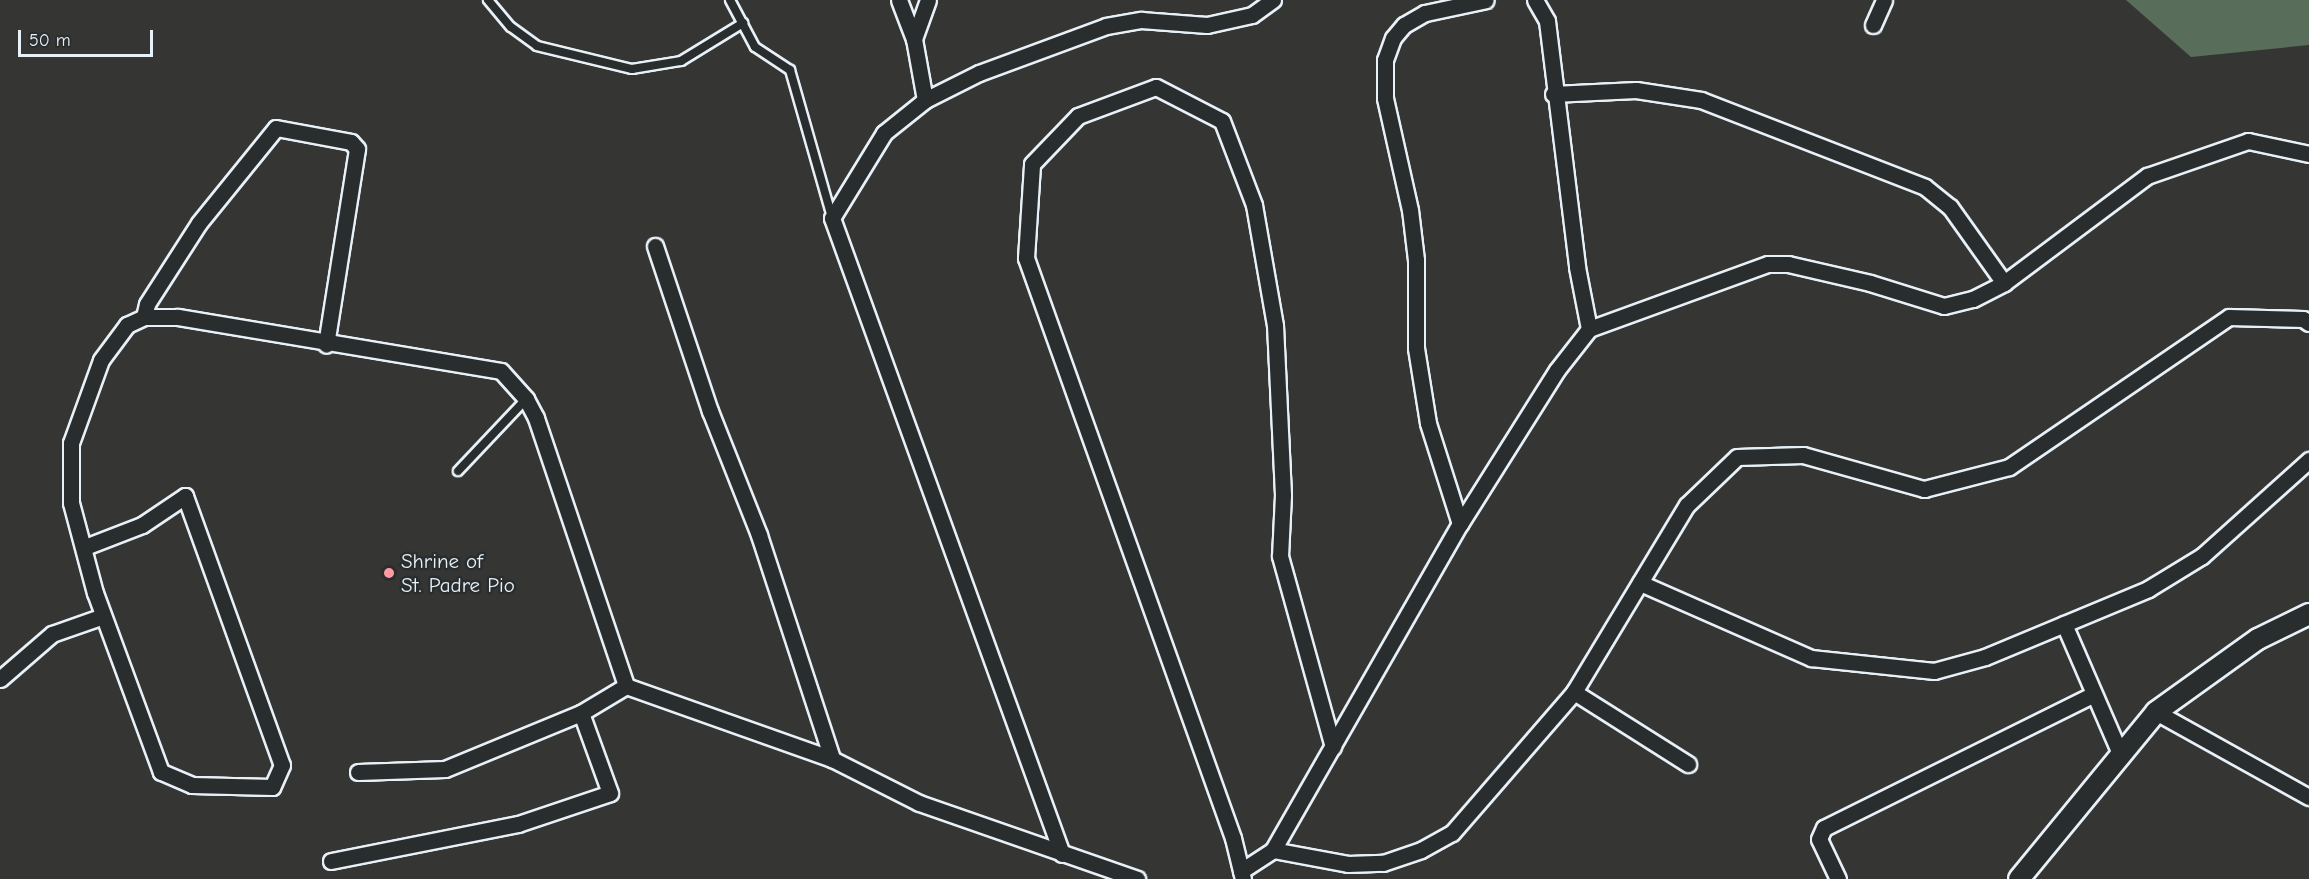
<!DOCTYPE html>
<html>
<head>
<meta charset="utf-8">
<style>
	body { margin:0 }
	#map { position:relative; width:2309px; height:879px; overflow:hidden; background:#353634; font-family:"Comic Neue",sans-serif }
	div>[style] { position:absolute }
	.green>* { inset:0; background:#596e5a }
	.roads { filter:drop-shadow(2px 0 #e8f1f8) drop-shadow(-2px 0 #e8f1f8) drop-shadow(0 2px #e8f1f8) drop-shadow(0 -2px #e8f1f8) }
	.service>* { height:8px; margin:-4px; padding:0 4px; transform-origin:4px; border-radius:4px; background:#2a2d2e }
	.minor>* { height:15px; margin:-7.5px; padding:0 7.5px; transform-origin:7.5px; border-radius:7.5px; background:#2a2d2e }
	.tertiary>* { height:20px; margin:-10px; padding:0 10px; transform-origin:10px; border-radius:10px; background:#2a2d2e }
	.dots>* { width:16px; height:16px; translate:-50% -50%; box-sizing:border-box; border:3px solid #2a2d2e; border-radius:50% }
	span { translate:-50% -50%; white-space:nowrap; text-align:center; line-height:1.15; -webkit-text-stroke:5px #2a2d2e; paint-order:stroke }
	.poi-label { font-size:21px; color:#e8f1f8 }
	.left { translate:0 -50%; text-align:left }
	.scale { position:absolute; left:18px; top:30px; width:135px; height:27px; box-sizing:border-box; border:3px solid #e8f1f8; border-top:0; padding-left:8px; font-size:18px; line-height:21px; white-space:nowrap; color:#e8f1f8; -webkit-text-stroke:4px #2a2d2e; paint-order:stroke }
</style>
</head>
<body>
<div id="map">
	<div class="green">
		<i style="clip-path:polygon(2126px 0,2309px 0,2309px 45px,2191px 57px)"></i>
	</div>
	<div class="roads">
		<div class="service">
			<i style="left:488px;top:0;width:35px;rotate:50deg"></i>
			<i style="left:511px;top:27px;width:32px;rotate:36deg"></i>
			<i style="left:537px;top:46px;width:98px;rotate:13.6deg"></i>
			<i style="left:632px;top:69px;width:50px;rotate:-9.3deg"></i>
			<i style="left:681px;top:61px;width:73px;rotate:-31.5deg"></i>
			<i style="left:730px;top:0;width:53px;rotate:62deg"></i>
			<i style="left:755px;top:47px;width:42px;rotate:33.3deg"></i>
			<i style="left:790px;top:70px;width:153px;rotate:74.1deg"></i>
			<i style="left:458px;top:471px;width:99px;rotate:-46.6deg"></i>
		</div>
		<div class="minor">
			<i style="left:899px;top:0;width:42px;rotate:69deg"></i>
			<i style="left:1535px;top:0;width:24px;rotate:60deg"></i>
			<i style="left:1547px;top:21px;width:248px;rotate:83deg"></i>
			<i style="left:1577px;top:267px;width:63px;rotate:79deg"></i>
			<i style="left:1873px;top:25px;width:27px;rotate:-66deg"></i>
			<i style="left:1553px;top:94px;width:83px;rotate:-2.8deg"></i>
			<i style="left:1636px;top:90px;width:66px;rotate:8.7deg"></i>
			<i style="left:1701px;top:100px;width:240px;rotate:21.2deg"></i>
			<i style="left:1925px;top:187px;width:32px;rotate:39deg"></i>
			<i style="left:1950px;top:207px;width:93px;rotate:54.6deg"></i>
			<i style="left:925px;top:100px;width:62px;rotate:-100.2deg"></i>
			<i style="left:914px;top:39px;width:41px;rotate:-70.3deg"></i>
			<i style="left:655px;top:246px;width:174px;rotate:71.6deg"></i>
			<i style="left:710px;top:411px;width:133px;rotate:68.4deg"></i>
			<i style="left:759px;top:535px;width:236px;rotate:71.9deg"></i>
			<i style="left:144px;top:317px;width:13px;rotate:-77deg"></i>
			<i style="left:147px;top:304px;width:96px;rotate:-57.3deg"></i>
			<i style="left:199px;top:223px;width:122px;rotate:-51deg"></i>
			<i style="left:276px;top:128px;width:76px;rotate:10.6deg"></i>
			<i style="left:351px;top:142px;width:9px;rotate:49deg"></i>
			<i style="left:357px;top:149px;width:198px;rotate:99deg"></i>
			<i style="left:1460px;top:524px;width:106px;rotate:-107.6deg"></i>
			<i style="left:1428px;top:423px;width:76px;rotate:-99.1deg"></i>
			<i style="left:1416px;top:348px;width:88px;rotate:-90deg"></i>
			<i style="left:1416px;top:260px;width:50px;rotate:-96.8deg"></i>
			<i style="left:1410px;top:210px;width:115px;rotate:-102.6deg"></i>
			<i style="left:1385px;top:98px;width:38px;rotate:-90deg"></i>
			<i style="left:1385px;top:60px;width:23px;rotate:-70deg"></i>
			<i style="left:1393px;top:38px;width:17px;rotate:-50deg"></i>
			<i style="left:1404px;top:25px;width:24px;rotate:-30deg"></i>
			<i style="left:1425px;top:13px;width:62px;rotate:-12deg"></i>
			<i style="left:85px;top:547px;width:61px;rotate:-21.1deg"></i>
			<i style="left:142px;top:525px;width:52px;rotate:-34deg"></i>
			<i style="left:185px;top:496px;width:286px;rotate:70.2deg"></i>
			<i style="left:282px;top:765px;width:24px;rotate:114deg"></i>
			<i style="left:272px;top:787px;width:80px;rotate:-178.6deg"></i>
			<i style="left:192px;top:785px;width:34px;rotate:-157deg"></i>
			<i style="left:161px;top:772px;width:191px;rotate:-110.2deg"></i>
			<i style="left:95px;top:593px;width:93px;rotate:-104.9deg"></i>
			<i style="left:71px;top:503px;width:60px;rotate:-90deg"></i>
			<i style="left:71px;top:443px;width:88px;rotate:-70.1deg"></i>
			<i style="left:101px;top:360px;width:44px;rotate:-53.4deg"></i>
			<i style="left:127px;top:325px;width:19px;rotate:-25deg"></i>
			<i style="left:144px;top:317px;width:34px"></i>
			<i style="left:178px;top:317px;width:327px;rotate:9.5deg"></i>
			<i style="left:501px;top:371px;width:38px;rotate:48deg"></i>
			<i style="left:526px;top:399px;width:21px;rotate:62deg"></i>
			<i style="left:536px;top:418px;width:283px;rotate:71.4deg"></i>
			<i style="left:626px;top:686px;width:219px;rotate:19.5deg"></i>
			<i style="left:832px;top:759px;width:97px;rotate:26.8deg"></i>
			<i style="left:919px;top:803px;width:231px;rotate:19.2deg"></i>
			<i style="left:1640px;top:583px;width:187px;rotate:23.7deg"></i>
			<i style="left:1811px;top:658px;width:124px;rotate:6deg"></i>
			<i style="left:1934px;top:671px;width:53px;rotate:-15.4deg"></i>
			<i style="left:1985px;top:657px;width:177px;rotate:-22.6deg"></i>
			<i style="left:2148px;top:589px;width:63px;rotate:-31.4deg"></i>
			<i style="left:2202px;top:556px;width:144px;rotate:-41.9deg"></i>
			<i style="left:2064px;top:624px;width:144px;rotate:66.6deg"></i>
			<i style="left:0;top:679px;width:69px;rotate:-40.9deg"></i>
			<i style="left:52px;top:634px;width:54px;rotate:-19.4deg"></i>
			<i style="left:1574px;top:692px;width:135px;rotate:32.3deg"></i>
			<i style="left:2156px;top:712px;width:175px;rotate:29.1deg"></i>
			<i style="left:358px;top:772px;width:87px;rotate:-2deg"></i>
			<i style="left:445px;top:769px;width:147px;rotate:-22.4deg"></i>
			<i style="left:581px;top:713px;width:52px;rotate:-31deg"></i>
			<i style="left:1273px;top:850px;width:76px;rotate:10.6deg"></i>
			<i style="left:1348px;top:864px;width:35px;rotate:-2deg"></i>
			<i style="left:1383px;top:863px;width:40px;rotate:-18.9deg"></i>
			<i style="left:1421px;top:850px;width:35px;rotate:-29deg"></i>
			<i style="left:1452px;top:833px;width:186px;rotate:-49.1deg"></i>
			<i style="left:1574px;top:692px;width:218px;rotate:-58.9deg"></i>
			<i style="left:1687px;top:505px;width:69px;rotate:-43.8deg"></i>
			<i style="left:1737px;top:457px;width:66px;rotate:-1.7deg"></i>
			<i style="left:1803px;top:455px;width:126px;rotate:15.7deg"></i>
			<i style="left:1924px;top:489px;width:88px;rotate:-14.5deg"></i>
			<i style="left:2009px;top:467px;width:266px;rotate:-34.3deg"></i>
			<i style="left:2229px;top:317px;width:74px;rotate:1.5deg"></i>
			<i style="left:2303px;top:319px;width:7px;rotate:34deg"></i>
			<i style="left:1062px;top:854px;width:676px;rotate:-109.88deg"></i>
			<i style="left:832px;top:218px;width:100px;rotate:-58.5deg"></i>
			<i style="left:884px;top:133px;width:53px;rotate:-38.8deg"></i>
			<i style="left:925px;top:100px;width:60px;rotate:-26.6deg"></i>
			<i style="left:979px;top:73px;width:135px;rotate:-20.3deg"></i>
			<i style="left:1106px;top:26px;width:36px;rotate:-10deg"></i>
			<i style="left:1141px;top:20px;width:66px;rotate:4.3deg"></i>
			<i style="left:1207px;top:25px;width:46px;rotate:-12.5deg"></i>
			<i style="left:1252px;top:15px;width:26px;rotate:-36deg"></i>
			<i style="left:331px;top:861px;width:191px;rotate:-11.2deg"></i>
			<i style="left:518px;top:824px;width:97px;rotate:-18.6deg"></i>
			<i style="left:610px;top:793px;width:85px;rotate:-109.9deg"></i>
			<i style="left:1241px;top:871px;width:38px;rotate:-33deg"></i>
			<i style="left:1273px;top:850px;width:376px;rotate:-60.2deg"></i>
			<i style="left:1460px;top:524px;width:182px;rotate:-57.8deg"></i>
			<i style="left:1557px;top:370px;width:52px;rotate:-52deg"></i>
			<i style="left:1589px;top:329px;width:190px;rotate:-20deg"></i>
			<i style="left:1768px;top:264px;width:20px"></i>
			<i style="left:1788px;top:264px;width:84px;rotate:13deg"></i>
			<i style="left:1870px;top:283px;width:77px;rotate:17.3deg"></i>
			<i style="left:1944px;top:306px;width:30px;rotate:-14deg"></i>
			<i style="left:1973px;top:299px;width:35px;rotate:-27deg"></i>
			<i style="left:2004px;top:283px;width:179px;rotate:-36.8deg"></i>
			<i style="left:2147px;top:176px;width:107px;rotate:-19.1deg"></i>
			<i style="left:2248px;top:141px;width:62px;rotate:12deg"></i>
			<i style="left:1243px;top:879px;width:42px;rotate:-103.7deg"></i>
			<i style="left:1233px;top:838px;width:616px;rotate:-109.64deg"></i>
			<i style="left:1026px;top:258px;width:94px;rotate:-86.3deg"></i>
			<i style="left:1032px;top:164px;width:66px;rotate:-46.2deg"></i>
			<i style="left:1078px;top:116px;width:83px;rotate:-20.4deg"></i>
			<i style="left:1156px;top:87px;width:74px;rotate:27.3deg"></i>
			<i style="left:1222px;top:121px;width:90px;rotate:69.1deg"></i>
			<i style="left:1254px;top:205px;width:122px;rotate:80.1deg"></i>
			<i style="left:1275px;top:325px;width:170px;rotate:87.3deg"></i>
			<i style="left:1283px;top:495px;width:61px;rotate:92.8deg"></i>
			<i style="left:1280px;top:556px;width:198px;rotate:74.5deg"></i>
			<i style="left:1838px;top:879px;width:44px;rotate:-115.4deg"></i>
			<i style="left:1819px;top:839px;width:12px;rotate:-66deg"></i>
			<i style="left:1824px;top:828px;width:301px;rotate:-26.4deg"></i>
		</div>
		<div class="tertiary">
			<i style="left:2019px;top:879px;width:216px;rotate:-50.6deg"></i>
			<i style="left:2156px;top:712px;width:125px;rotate:-35.6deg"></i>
			<i style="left:2258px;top:639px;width:57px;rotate:-26.1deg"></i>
		</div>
	</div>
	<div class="dots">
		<i style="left:389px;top:573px;background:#ff9aa2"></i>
	</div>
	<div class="poi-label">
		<span class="left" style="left:401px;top:573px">Shrine of<br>St. Padre Pio</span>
	</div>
	<div class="scale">50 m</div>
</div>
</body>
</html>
